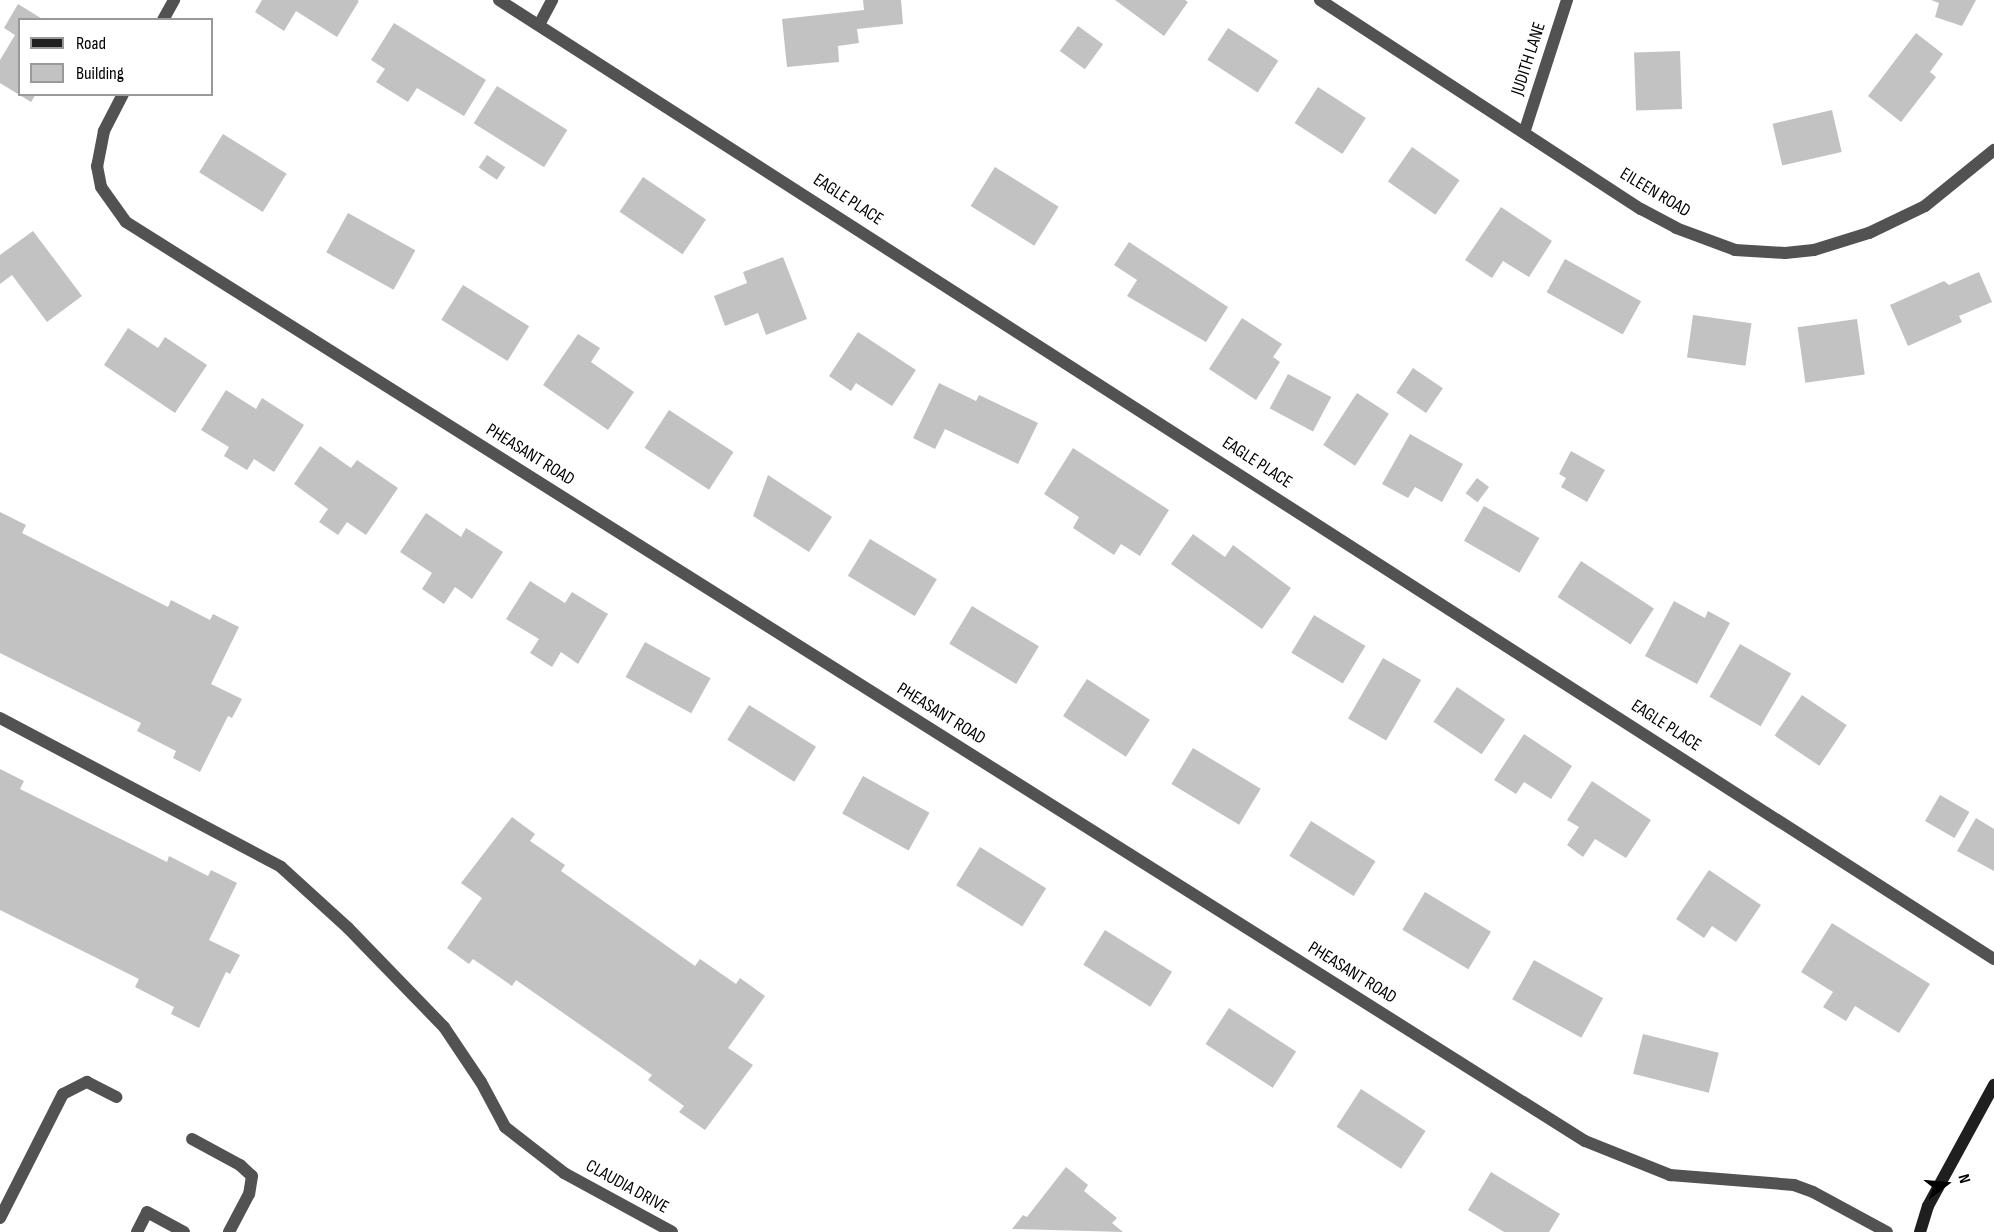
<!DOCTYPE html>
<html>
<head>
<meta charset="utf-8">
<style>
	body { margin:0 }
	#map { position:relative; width:1994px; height:1232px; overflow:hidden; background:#fff; font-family:"Sofia Sans Condensed",sans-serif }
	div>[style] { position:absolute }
	.building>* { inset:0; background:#c2c2c2; transform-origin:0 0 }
	.service>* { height:12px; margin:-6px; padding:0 6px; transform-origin:6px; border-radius:6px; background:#525252 }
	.minor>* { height:12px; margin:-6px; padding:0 6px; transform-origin:6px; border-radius:6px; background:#525252 }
	.secondary>* { height:12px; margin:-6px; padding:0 6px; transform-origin:6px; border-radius:6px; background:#1f1f1f }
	span { translate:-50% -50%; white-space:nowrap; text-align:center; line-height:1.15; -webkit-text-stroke:5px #fff; paint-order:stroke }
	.street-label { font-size:18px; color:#000 }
	.legend { position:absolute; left:18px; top:18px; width:195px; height:78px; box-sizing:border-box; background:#fff; border:2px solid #999; margin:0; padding:8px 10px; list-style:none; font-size:18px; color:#000 }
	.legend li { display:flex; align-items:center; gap:12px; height:30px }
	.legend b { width:30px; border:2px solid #999 }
	.north { position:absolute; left:1916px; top:1154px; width:60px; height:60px; -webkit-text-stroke:4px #fff; paint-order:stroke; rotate:74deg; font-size:16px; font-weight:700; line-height:24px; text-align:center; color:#000 }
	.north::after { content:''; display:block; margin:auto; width:21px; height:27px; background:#000; clip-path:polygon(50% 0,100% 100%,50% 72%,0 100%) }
</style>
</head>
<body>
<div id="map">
	<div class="building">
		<i style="clip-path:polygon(262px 0,357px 0,359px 1px,337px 37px,296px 11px,284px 31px,255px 12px)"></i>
		<i style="clip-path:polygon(863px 0,901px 0,903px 24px,857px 29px,859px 43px,838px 46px,839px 62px,787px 67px,782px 19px,864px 10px)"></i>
		<i style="clip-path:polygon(1115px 0,1185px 0,1188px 2px,1164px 36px)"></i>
		<i style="clip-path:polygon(1931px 0,1976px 0,1962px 26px,1935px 17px,1939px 3px)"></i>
		<i style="clip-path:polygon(18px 4px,44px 20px,20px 20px,20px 94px,36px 94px,31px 102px,0 83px,0 60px,15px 35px,4px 28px)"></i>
		<i style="clip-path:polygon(394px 23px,486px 80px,464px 116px,417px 88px,408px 102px,376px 82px,385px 69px,371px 60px)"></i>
		<i style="left:1078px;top:26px;width:31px;height:31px;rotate:36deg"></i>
		<i style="left:1228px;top:28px;width:60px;height:38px;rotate:33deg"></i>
		<i style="clip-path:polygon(1916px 33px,1943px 54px,1930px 72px,1936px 77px,1901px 122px,1868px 96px)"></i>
		<i style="left:1680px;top:51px;width:58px;height:46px;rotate:88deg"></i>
		<i style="left:497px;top:86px;width:83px;height:44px;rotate:32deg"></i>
		<i style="left:1318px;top:87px;width:57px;height:43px;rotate:33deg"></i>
		<i style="left:1832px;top:110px;width:43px;height:61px;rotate:77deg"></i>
		<i style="left:223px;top:134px;width:75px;height:45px;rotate:32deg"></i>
		<i style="left:1412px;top:147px;width:58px;height:42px;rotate:35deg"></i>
		<i style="left:487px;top:155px;width:22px;height:15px;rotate:34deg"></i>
		<i style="left:995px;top:167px;width:75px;height:46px;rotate:32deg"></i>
		<i style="left:643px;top:177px;width:76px;height:42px;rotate:34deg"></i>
		<i style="clip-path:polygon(1501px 207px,1552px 241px,1529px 277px,1503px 261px,1492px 278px,1465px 260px)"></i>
		<i style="left:348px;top:213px;width:77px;height:45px;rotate:29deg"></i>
		<i style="clip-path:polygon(33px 231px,82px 296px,47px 322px,12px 275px,0 284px,0 255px)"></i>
		<i style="clip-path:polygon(1129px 242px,1228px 307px,1206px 342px,1127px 296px,1137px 280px,1114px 265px)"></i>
		<i style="clip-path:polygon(783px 257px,807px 319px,766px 335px,758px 313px,725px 326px,714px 296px,747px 283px,743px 272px)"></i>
		<i style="left:1565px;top:259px;width:87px;height:38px;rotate:29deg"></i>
		<i style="clip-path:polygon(1979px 272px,1992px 302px,1959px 316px,1962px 322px,1908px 346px,1890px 305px,1944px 281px,1949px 285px)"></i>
		<i style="left:463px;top:285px;width:78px;height:41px;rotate:32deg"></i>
		<i style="left:1693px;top:315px;width:59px;height:43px;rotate:8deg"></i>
		<i style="clip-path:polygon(1242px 318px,1282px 344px,1273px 357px,1280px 362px,1256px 400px,1209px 369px)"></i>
		<i style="left:1857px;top:319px;width:56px;height:60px;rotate:82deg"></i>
		<i style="clip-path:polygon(128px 328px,158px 348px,165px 337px,207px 365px,175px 413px,104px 365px)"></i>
		<i style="clip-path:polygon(858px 332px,916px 370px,892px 406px,856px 383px,851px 391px,829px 376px)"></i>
		<i style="clip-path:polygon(578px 334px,600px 348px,591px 362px,634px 392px,608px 430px,543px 385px)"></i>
		<i style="left:1413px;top:368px;width:36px;height:30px;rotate:34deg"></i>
		<i style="left:1288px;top:374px;width:49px;height:39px;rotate:28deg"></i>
		<i style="clip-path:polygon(939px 383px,976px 401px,979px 395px,1038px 423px,1018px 464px,945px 429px,935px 449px,913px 438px)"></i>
		<i style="clip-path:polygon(226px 390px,256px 409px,262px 398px,304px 425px,274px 472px,254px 459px,247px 470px,224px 456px,229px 447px,201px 430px)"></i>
		<i style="left:1357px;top:393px;width:38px;height:62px;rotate:33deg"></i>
		<i style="left:669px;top:410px;width:77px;height:45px;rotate:33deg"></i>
		<i style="clip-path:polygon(1410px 434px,1463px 464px,1442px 502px,1415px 487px,1408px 498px,1382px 484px)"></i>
		<i style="clip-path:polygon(320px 446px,351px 468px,357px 460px,398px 488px,366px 535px,347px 522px,338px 535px,319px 522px,328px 509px,294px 484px)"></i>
		<i style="clip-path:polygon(1073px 448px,1169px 510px,1140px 556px,1121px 544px,1114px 555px,1073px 528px,1079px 517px,1044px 494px)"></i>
		<i style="clip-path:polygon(1571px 451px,1605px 470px,1587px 502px,1561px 487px,1566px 478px,1559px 474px)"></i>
		<i style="clip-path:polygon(768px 475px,832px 517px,809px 552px,753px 516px)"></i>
		<i style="left:1477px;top:478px;width:15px;height:19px;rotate:37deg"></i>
		<i style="left:1484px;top:506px;width:64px;height:40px;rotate:30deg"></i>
		<i style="clip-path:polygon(0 512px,26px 525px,22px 533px,168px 607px,171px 600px,210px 620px,213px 614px,239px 627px,211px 684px,242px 699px,232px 718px,228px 716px,200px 772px,173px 758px,176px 751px,137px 731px,141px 723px,0 653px)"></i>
		<i style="clip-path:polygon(426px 513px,461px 537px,466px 528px,503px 552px,472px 599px,455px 587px,444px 604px,422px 589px,432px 573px,400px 552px)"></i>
		<i style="clip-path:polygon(1193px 534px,1225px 557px,1233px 545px,1291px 588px,1262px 629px,1171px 564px)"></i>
		<i style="left:870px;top:539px;width:78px;height:43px;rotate:31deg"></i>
		<i style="left:1581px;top:561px;width:87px;height:43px;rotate:33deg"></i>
		<i style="clip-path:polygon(530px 581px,565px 603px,572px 592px,608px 614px,578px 664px,561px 652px,552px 667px,530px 653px,539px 639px,506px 619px)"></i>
		<i style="clip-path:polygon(1674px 601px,1705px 618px,1708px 611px,1730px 623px,1697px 684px,1645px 656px)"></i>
		<i style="left:972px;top:606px;width:78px;height:44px;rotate:31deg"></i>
		<i style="left:1314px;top:615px;width:60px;height:44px;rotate:31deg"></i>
		<i style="left:645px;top:642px;width:75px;height:40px;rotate:29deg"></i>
		<i style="left:1740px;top:644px;width:59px;height:61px;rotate:30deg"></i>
		<i style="left:1383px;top:658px;width:44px;height:70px;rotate:30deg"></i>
		<i style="left:1087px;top:679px;width:75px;height:44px;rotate:33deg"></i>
		<i style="left:1457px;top:687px;width:58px;height:42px;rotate:34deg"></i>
		<i style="left:1802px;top:695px;width:54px;height:49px;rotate:34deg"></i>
		<i style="left:749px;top:705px;width:79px;height:41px;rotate:32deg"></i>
		<i style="clip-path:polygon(1524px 734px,1572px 766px,1551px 799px,1524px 782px,1516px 794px,1494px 780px)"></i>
		<i style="left:1193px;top:748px;width:79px;height:42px;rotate:31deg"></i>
		<i style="clip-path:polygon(0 769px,24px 781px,20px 789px,167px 862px,169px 856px,208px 876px,211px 870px,237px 883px,209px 940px,240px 955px,230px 974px,226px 972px,199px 1028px,171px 1014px,174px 1007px,135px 987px,139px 979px,0 910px)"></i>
		<i style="left:863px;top:776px;width:76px;height:43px;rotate:29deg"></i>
		<i style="clip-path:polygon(1592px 781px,1651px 820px,1626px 858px,1595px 839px,1583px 857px,1567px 845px,1579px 827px,1567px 820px)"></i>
		<i style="left:1940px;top:795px;width:34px;height:30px;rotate:30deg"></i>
		<i style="clip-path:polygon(512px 817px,535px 834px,530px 841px,565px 865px,561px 871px,695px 966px,700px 959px,736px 984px,740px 978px,765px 996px,728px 1048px,753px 1065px,705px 1130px,679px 1112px,684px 1106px,648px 1080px,652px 1075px,516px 980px,512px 986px,473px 959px,469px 964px,447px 948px,482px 898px,461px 883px)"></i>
		<i style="clip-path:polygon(1976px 818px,1994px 829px,1994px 871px,1957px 851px)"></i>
		<i style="left:1311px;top:821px;width:76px;height:41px;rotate:32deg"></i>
		<i style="left:980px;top:847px;width:78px;height:45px;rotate:32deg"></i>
		<i style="clip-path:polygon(1709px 870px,1761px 905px,1736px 942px,1712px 926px,1704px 938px,1676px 919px)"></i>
		<i style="left:1425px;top:892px;width:77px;height:44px;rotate:31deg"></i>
		<i style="clip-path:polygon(1832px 923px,1930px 984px,1899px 1033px,1855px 1006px,1846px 1021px,1823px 1007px,1833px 992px,1801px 972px)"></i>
		<i style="left:1105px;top:930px;width:79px;height:41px;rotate:32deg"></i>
		<i style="left:1534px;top:960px;width:79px;height:45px;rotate:29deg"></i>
		<i style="left:1229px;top:1008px;width:80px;height:43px;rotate:33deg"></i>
		<i style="left:1643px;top:1034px;width:78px;height:41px;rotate:14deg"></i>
		<i style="left:1361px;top:1089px;width:77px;height:45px;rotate:33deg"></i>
		<i style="clip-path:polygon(1066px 1167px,1088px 1185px,1084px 1191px,1117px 1218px,1112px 1223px,1123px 1232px,1012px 1229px,1023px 1215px,1027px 1217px)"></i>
		<i style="clip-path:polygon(1491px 1172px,1560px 1214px,1549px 1232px,1504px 1232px,1468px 1210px)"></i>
	</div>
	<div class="service">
		<i style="left:0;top:718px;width:318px;rotate:27.9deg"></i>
		<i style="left:281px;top:867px;width:91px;rotate:42.3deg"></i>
		<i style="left:348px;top:928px;width:138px;rotate:45.9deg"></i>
		<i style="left:444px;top:1027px;width:66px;rotate:56.1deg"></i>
		<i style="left:481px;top:1082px;width:51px;rotate:61.9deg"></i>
		<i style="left:505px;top:1127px;width:75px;rotate:37.9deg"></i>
		<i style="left:192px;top:1139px;width:55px;rotate:28.4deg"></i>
		<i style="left:240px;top:1165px;width:16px;rotate:43deg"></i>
		<i style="left:252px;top:1176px;width:18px;rotate:99deg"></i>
		<i style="left:249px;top:1194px;width:43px;rotate:117.8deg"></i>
		<i style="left:0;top:1218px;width:139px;rotate:-63.1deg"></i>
		<i style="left:63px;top:1094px;width:27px;rotate:-27deg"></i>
		<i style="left:87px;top:1082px;width:33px;rotate:27deg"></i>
		<i style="left:137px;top:1232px;width:22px;rotate:-63deg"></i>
		<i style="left:147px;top:1212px;width:42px;rotate:28.4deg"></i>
	</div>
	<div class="minor">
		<i style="left:499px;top:0;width:1776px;rotate:32.68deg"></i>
		<i style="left:1320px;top:0;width:383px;rotate:33.1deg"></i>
		<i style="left:1641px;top:209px;width:40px;rotate:28deg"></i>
		<i style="left:1676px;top:228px;width:63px;rotate:20.4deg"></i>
		<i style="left:1735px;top:250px;width:50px;rotate:3.4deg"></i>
		<i style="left:1785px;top:253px;width:29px;rotate:-6deg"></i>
		<i style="left:1814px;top:250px;width:58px;rotate:-17.2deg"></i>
		<i style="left:1869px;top:233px;width:62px;rotate:-25.7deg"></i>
		<i style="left:1925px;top:206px;width:89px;rotate:-39.1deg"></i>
		<i style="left:163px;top:20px;width:23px;rotate:-61deg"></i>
		<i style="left:540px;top:23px;width:26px;rotate:-62deg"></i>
		<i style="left:123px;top:94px;width:42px;rotate:117.2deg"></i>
		<i style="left:104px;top:131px;width:36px;rotate:101deg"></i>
		<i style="left:97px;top:166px;width:21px;rotate:79deg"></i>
		<i style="left:101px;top:187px;width:43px;rotate:54.5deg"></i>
		<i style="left:126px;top:222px;width:1724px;rotate:32.21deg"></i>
		<i style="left:1585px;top:1141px;width:92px;rotate:21.8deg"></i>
		<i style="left:1670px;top:1175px;width:124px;rotate:4.6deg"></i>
		<i style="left:1794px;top:1185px;width:20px;rotate:20deg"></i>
		<i style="left:1813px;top:1192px;width:84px;rotate:28.4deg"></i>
		<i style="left:1525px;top:130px;width:137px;rotate:-72.1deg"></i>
		<i style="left:564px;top:1173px;width:123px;rotate:28.6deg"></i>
	</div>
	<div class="secondary">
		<i style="left:1920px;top:1232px;width:27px;rotate:-73deg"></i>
		<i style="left:1928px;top:1206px;width:138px;rotate:-61.4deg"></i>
	</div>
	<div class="street-label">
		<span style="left:1529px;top:59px;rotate:-72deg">JUDITH LANE</span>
		<span style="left:1655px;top:193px;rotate:31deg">EILEEN ROAD</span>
		<span style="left:848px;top:200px;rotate:33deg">EAGLE PLACE</span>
		<span style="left:530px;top:455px;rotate:32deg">PHEASANT ROAD</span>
		<span style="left:1257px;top:463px;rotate:33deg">EAGLE PLACE</span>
		<span style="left:941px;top:714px;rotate:32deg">PHEASANT ROAD</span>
		<span style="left:1666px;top:726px;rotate:33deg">EAGLE PLACE</span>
		<span style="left:1352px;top:973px;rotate:32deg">PHEASANT ROAD</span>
		<span style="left:627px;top:1187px;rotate:29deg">CLAUDIA DRIVE</span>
	</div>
	<ul class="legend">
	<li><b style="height:8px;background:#1f1f1f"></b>Road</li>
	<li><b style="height:16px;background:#c2c2c2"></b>Building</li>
	</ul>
	<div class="north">N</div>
</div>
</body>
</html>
